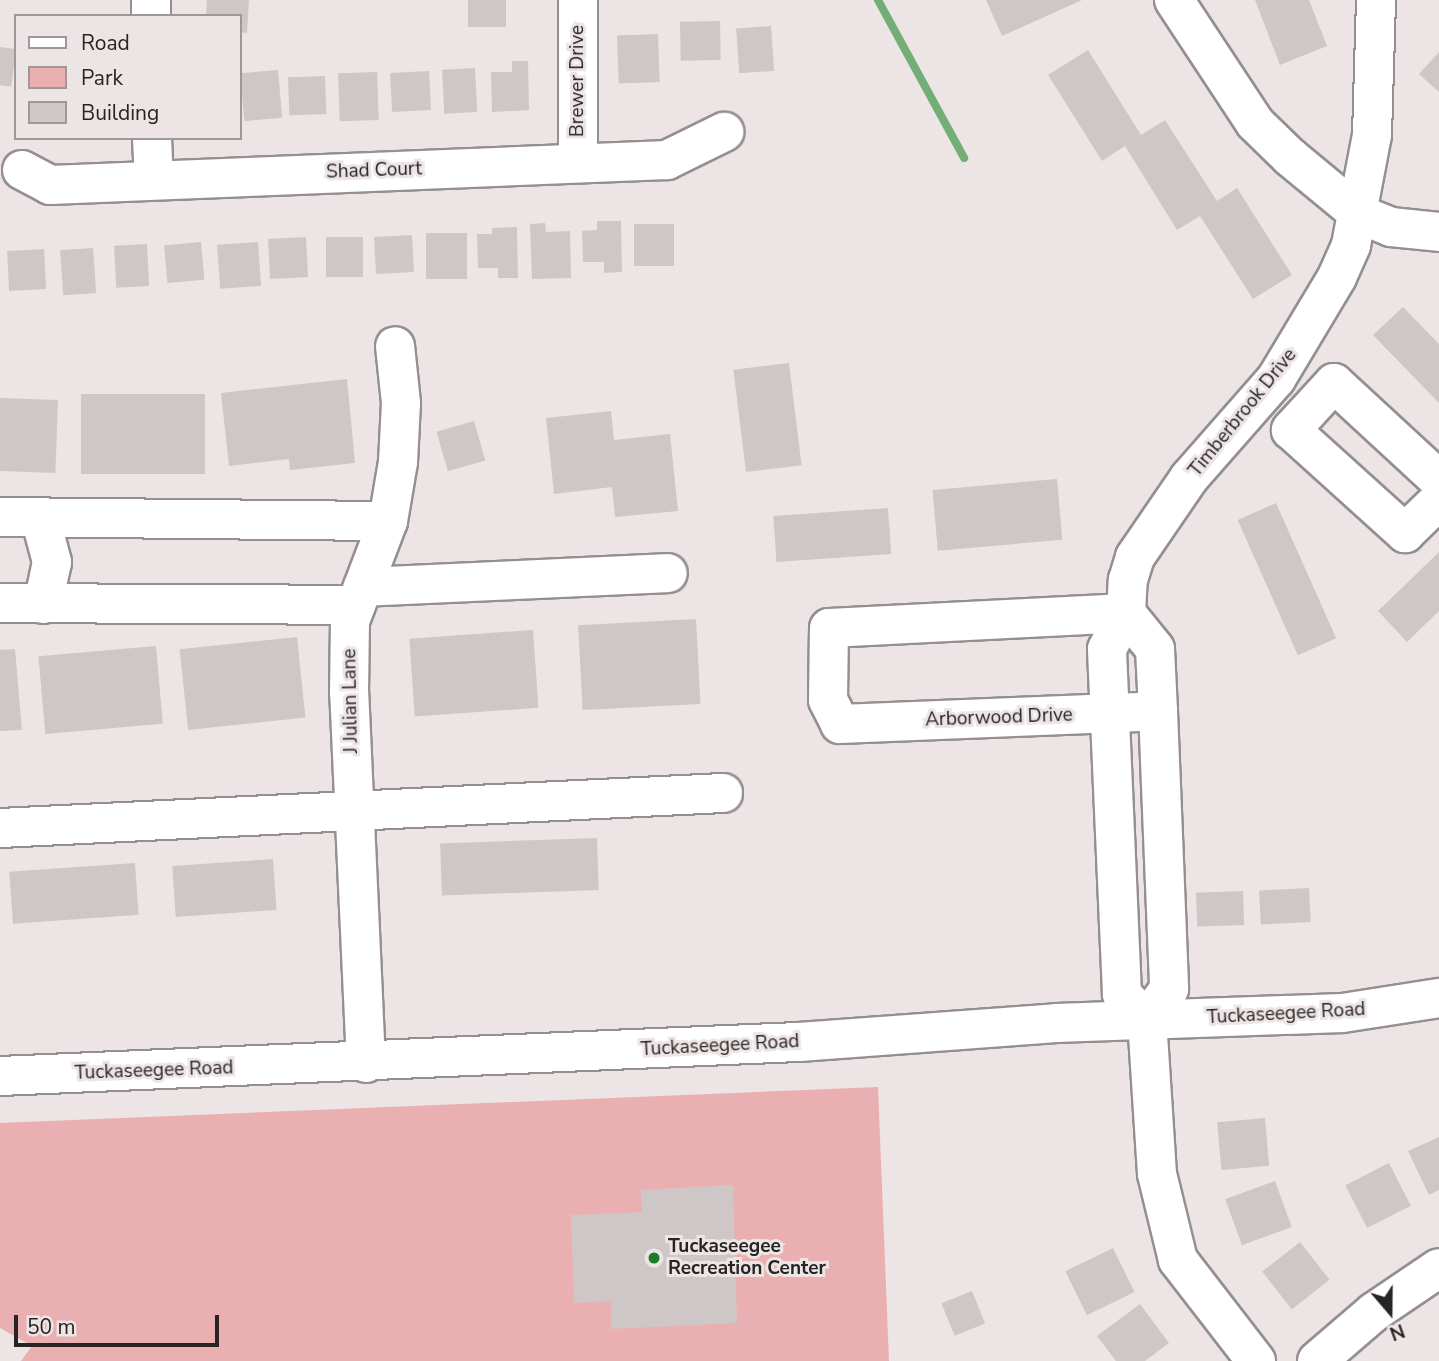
<!DOCTYPE html>
<html>
<head>
<meta charset="utf-8">
<style>
	body { margin:0 }
	#map { position:relative; width:1439px; height:1361px; overflow:hidden; background:#ede5e5; font-family:"Nunito Sans",sans-serif }
	div>[style] { position:absolute }
	.green>* { inset:0; background:#eaafb0 }
	.stream>* { height:8px; margin:-4px; padding:0 4px; transform-origin:4px; border-radius:4px; background:#73ae76 }
	.building>* { inset:0; background:#cfc7c7; transform-origin:0 0 }
	.roads { filter:drop-shadow(2px 0 #968f8f) drop-shadow(-2px 0 #968f8f) drop-shadow(0 2px #968f8f) drop-shadow(0 -2px #968f8f) }
	.minor>* { height:38px; margin:-19px; padding:0 19px; transform-origin:19px; border-radius:19px; background:#fff }
	.dots>* { width:19px; height:19px; translate:-50% -50%; box-sizing:border-box; border:4px solid #ede5e5; border-radius:50% }
	span { translate:-50% -50%; white-space:nowrap; text-align:center; line-height:1.15; -webkit-text-stroke:6px #ede5e5; paint-order:stroke }
	.street-label { font-size:19px; color:#272424 }
	.poi-label { font-size:19px; color:#272424; font-weight:700 }
	.left { translate:0 -50%; text-align:left }
	.legend { position:absolute; left:14px; top:14px; width:228px; height:126px; box-sizing:border-box; background:#ede5e5; border:2px solid #9e9898; margin:0; padding:9px 12px; list-style:none; font-size:21px; color:#272424 }
	.legend li { display:flex; align-items:center; gap:14px; height:35px }
	.legend b { width:35px; border:2px solid #9e9898 }
	.north { position:absolute; left:1355px; top:1277px; width:70px; height:70px; -webkit-text-stroke:5px #ede5e5; paint-order:stroke; rotate:160deg; font-size:19px; font-weight:700; line-height:28px; text-align:center; color:#272424 }
	.north::after { content:''; display:block; margin:auto; width:24px; height:32px; background:#272424; clip-path:polygon(50% 0,100% 100%,50% 72%,0 100%) }
	.scale { position:absolute; left:14px; top:1315px; width:205px; height:32px; box-sizing:border-box; border:4px solid #272424; border-top:0; padding-left:9px; font-size:21px; line-height:24px; white-space:nowrap; color:#272424; -webkit-text-stroke:5px #ede5e5; paint-order:stroke }
</style>
</head>
<body>
<div id="map">
	<div class="green">
		<i style="clip-path:polygon(878px 1087px,889px 1361px,21px 1361px,32px 1346px,0 1328px,0 1123px)"></i>
	</div>
	<div class="stream">
		<i style="left:878px;top:0;width:180px;rotate:61.4deg"></i>
	</div>
	<div class="building">
		<i style="clip-path:polygon(207px 0,249px 0,247px 33px,240px 32px,240px 16px,206px 16px)"></i>
		<i style="left:468px;top:0;width:38px;height:27px"></i>
		<i style="clip-path:polygon(986px 0,1082px 0,1002px 36px)"></i>
		<i style="clip-path:polygon(1255px 0,1309px 0,1327px 46px,1280px 65px)"></i>
		<i style="left:720px;top:21px;width:39px;height:40px;rotate:89deg"></i>
		<i style="left:771px;top:26px;width:45px;height:35px;rotate:86deg"></i>
		<i style="left:658px;top:34px;width:48px;height:41px;rotate:88deg"></i>
		<i style="left:0;top:47px;width:16px;height:38px;rotate:7deg"></i>
		<i style="clip-path:polygon(1088px 50px,1141px 135px,1165px 120px,1217px 201px,1237px 188px,1292px 275px,1253px 299px,1200px 216px,1177px 230px,1125px 146px,1102px 161px,1048px 75px)"></i>
		<i style="clip-path:polygon(1439px 52px,1439px 92px,1419px 74px)"></i>
		<i style="clip-path:polygon(512px 61px,528px 61px,529px 110px,492px 112px,491px 72px,512px 72px)"></i>
		<i style="left:475px;top:68px;width:44px;height:33px;rotate:87deg"></i>
		<i style="left:278px;top:70px;width:48px;height:38px;rotate:85deg"></i>
		<i style="left:429px;top:71px;width:39px;height:39px;rotate:87deg"></i>
		<i style="left:377px;top:72px;width:48px;height:39px;rotate:88deg"></i>
		<i style="left:325px;top:76px;width:38px;height:37px;rotate:88deg"></i>
		<i style="clip-path:polygon(597px 221px,621px 221px,622px 272px,604px 273px,604px 262px,583px 262px,582px 231px,597px 230px)"></i>
		<i style="clip-path:polygon(545px 223px,546px 232px,570px 231px,571px 278px,532px 279px,530px 224px)"></i>
		<i style="left:634px;top:224px;width:40px;height:42px"></i>
		<i style="clip-path:polygon(517px 227px,518px 278px,498px 278px,498px 268px,478px 268px,477px 234px,492px 234px,492px 228px)"></i>
		<i style="left:467px;top:233px;width:46px;height:41px;rotate:90deg"></i>
		<i style="left:412px;top:235px;width:37px;height:38px;rotate:87deg"></i>
		<i style="left:306px;top:237px;width:40px;height:38px;rotate:87deg"></i>
		<i style="left:326px;top:237px;width:37px;height:40px"></i>
		<i style="left:201px;top:242px;width:38px;height:37px;rotate:85deg"></i>
		<i style="left:258px;top:242px;width:44px;height:41px;rotate:86deg"></i>
		<i style="left:147px;top:244px;width:42px;height:33px;rotate:87deg"></i>
		<i style="left:93px;top:248px;width:45px;height:33px;rotate:86deg"></i>
		<i style="left:44px;top:249px;width:40px;height:37px;rotate:87deg"></i>
		<i style="clip-path:polygon(1403px 307px,1439px 344px,1439px 403px,1373px 335px)"></i>
		<i style="left:789px;top:363px;width:103px;height:56px;rotate:83deg"></i>
		<i style="clip-path:polygon(347px 379px,355px 463px,290px 470px,289px 459px,229px 466px,221px 393px)"></i>
		<i style="left:81px;top:394px;width:124px;height:80px"></i>
		<i style="left:0;top:398px;width:58px;height:73px;rotate:2deg"></i>
		<i style="clip-path:polygon(611px 411px,614px 440px,670px 434px,678px 511px,615px 517px,612px 487px,554px 494px,546px 418px)"></i>
		<i style="left:474px;top:421px;width:41px;height:39px;rotate:74deg"></i>
		<i style="left:1057px;top:479px;width:61px;height:125px;rotate:85deg"></i>
		<i style="left:1276px;top:503px;width:148px;height:42px;rotate:66deg"></i>
		<i style="left:888px;top:508px;width:46px;height:115px;rotate:86deg"></i>
		<i style="clip-path:polygon(1439px 552px,1439px 611px,1407px 642px,1378px 611px)"></i>
		<i style="left:696px;top:619px;width:85px;height:118px;rotate:87deg"></i>
		<i style="left:533px;top:630px;width:78px;height:124px;rotate:86deg"></i>
		<i style="left:297px;top:637px;width:81px;height:118px;rotate:84deg"></i>
		<i style="left:156px;top:646px;width:78px;height:118px;rotate:85deg"></i>
		<i style="clip-path:polygon(15px 649px,22px 730px,0 731px,0 650px)"></i>
		<i style="left:597px;top:838px;width:52px;height:157px;rotate:88deg"></i>
		<i style="left:273px;top:859px;width:51px;height:101px;rotate:86deg"></i>
		<i style="left:135px;top:863px;width:52px;height:126px;rotate:86deg"></i>
		<i style="left:1309px;top:888px;width:34px;height:50px;rotate:87deg"></i>
		<i style="left:1243px;top:891px;width:34px;height:47px;rotate:88deg"></i>
		<i style="left:1265px;top:1118px;width:48px;height:48px;rotate:85deg"></i>
		<i style="clip-path:polygon(1439px 1137px,1439px 1190px,1429px 1195px,1408px 1151px)"></i>
		<i style="left:1389px;top:1163px;width:48px;height:49px;rotate:63deg"></i>
		<i style="left:1275px;top:1181px;width:49px;height:53px;rotate:70deg"></i>
		<i style="clip-path:polygon(733px 1185px,737px 1323px,611px 1329px,611px 1301px,574px 1303px,571px 1215px,642px 1212px,641px 1190px)"></i>
		<i style="left:1300px;top:1242px;width:48px;height:48px;rotate:52deg"></i>
		<i style="left:1113px;top:1248px;width:49px;height:53px;rotate:64deg"></i>
		<i style="left:972px;top:1291px;width:35px;height:33px;rotate:68deg"></i>
		<i style="clip-path:polygon(1140px 1304px,1169px 1343px,1145px 1361px,1116px 1361px,1097px 1336px)"></i>
	</div>
	<div class="roads">
		<div class="minor">
			<i style="left:151px;top:0;width:16px;rotate:90deg"></i>
			<i style="left:1174px;top:0;width:147px;rotate:56.6deg"></i>
			<i style="left:1255px;top:123px;width:49px;rotate:44.2deg"></i>
			<i style="left:1290px;top:157px;width:89px;rotate:39.6deg"></i>
			<i style="left:1359px;top:214px;width:35px;rotate:22deg"></i>
			<i style="left:1391px;top:227px;width:48px;rotate:5.9deg"></i>
			<i style="left:152px;top:138px;width:42px;rotate:87.3deg"></i>
			<i style="left:578px;top:162px;width:162px;rotate:-90deg"></i>
			<i style="left:22px;top:170px;width:32px;rotate:28deg"></i>
			<i style="left:50px;top:185px;width:618px;rotate:-2.32deg"></i>
			<i style="left:667px;top:160px;width:64px;rotate:-26.2deg"></i>
			<i style="left:1439px;top:480px;width:143px;rotate:-137.3deg"></i>
			<i style="left:1334px;top:383px;width:64px;rotate:132.5deg"></i>
			<i style="left:1291px;top:430px;width:154px;rotate:42.1deg"></i>
			<i style="left:1405px;top:533px;width:47px;rotate:-44.1deg"></i>
			<i style="left:0;top:517px;width:388px;rotate:0.6deg"></i>
			<i style="left:40px;top:517px;width:47px;rotate:75.1deg"></i>
			<i style="left:52px;top:562px;width:43px;rotate:102.1deg"></i>
			<i style="left:363px;top:587px;width:305px;rotate:-2.6deg"></i>
			<i style="left:0;top:603px;width:356px;rotate:0.3deg"></i>
			<i style="left:1126px;top:613px;width:297px;rotate:177.1deg"></i>
			<i style="left:829px;top:628px;width:72px;rotate:90.8deg"></i>
			<i style="left:828px;top:700px;width:27px;rotate:63deg"></i>
			<i style="left:840px;top:724px;width:318px;rotate:-2.3deg"></i>
			<i style="left:1126px;top:613px;width:46px;rotate:51.1deg"></i>
			<i style="left:1155px;top:649px;width:62px;rotate:87.2deg"></i>
			<i style="left:1158px;top:711px;width:278px;rotate:87.7deg"></i>
			<i style="left:1169px;top:989px;width:39px;rotate:125deg"></i>
			<i style="left:0;top:828px;width:724px;rotate:-2.77deg"></i>
			<i style="left:366px;top:1063px;width:370px;rotate:-92.6deg"></i>
			<i style="left:349px;top:693px;width:72px;rotate:-89.2deg"></i>
			<i style="left:350px;top:621px;width:107px;rotate:-69.2deg"></i>
			<i style="left:388px;top:521px;width:60px;rotate:-80.4deg"></i>
			<i style="left:398px;top:462px;width:59px;rotate:-87.1deg"></i>
			<i style="left:401px;top:403px;width:57px;rotate:-96deg"></i>
			<i style="left:0;top:1076px;width:800px;rotate:-2.44deg"></i>
			<i style="left:799px;top:1042px;width:258px;rotate:-4.2deg"></i>
			<i style="left:1056px;top:1023px;width:286px;rotate:-2deg"></i>
			<i style="left:1342px;top:1013px;width:98px;rotate:-8.8deg"></i>
			<i style="left:1256px;top:1361px;width:128px;rotate:-127.7deg"></i>
			<i style="left:1178px;top:1260px;width:89px;rotate:-103.7deg"></i>
			<i style="left:1157px;top:1174px;width:153px;rotate:-93.7deg"></i>
			<i style="left:1147px;top:1021px;width:37px;rotate:-133deg"></i>
			<i style="left:1122px;top:994px;width:345px;rotate:-92.5deg"></i>
			<i style="left:1107px;top:649px;width:41px;rotate:-62.2deg"></i>
			<i style="left:1126px;top:613px;width:33px;rotate:-87deg"></i>
			<i style="left:1128px;top:580px;width:24px;rotate:-73deg"></i>
			<i style="left:1135px;top:557px;width:96px;rotate:-55.6deg"></i>
			<i style="left:1189px;top:478px;width:132px;rotate:-48.7deg"></i>
			<i style="left:1276px;top:379px;width:119px;rotate:-59.1deg"></i>
			<i style="left:1337px;top:277px;width:35px;rotate:-66deg"></i>
			<i style="left:1351px;top:245px;width:112px;rotate:-79.2deg"></i>
			<i style="left:1372px;top:135px;width:135px;rotate:-88.3deg"></i>
			<i style="left:1317px;top:1361px;width:75px;rotate:-40.7deg"></i>
			<i style="left:1374px;top:1312px;width:78px;rotate:-34.1deg"></i>
		</div>
	</div>
	<div class="dots">
		<i style="left:654px;top:1258px;background:#1d7b2c"></i>
	</div>
	<div class="street-label">
		<span style="left:578px;top:81px;rotate:-90deg">Brewer Drive</span>
		<span style="left:374px;top:171px;rotate:-2deg">Shad Court</span>
		<span style="left:1243px;top:413px;rotate:-51deg">Timberbrook Drive</span>
		<span style="left:351px;top:701px;rotate:-91deg">J Julian Lane</span>
		<span style="left:999px;top:718px;rotate:-2deg">Arborwood Drive</span>
		<span style="left:1286px;top:1014px;rotate:-3deg">Tuckaseegee Road</span>
		<span style="left:720px;top:1046px;rotate:-3deg">Tuckaseegee Road</span>
		<span style="left:154px;top:1071px;rotate:-2deg">Tuckaseegee Road</span>
	</div>
	<div class="poi-label">
		<span class="left" style="left:668px;top:1258px">Tuckaseegee<br>Recreation Center</span>
	</div>
	<ul class="legend">
	<li><b style="height:9px;background:#fff"></b>Road</li>
	<li><b style="height:19px;background:#eaafb0"></b>Park</li>
	<li><b style="height:19px;background:#cfc7c7"></b>Building</li>
	</ul>
	<div class="north">N</div>
	<div class="scale">50 m</div>
</div>
</body>
</html>
